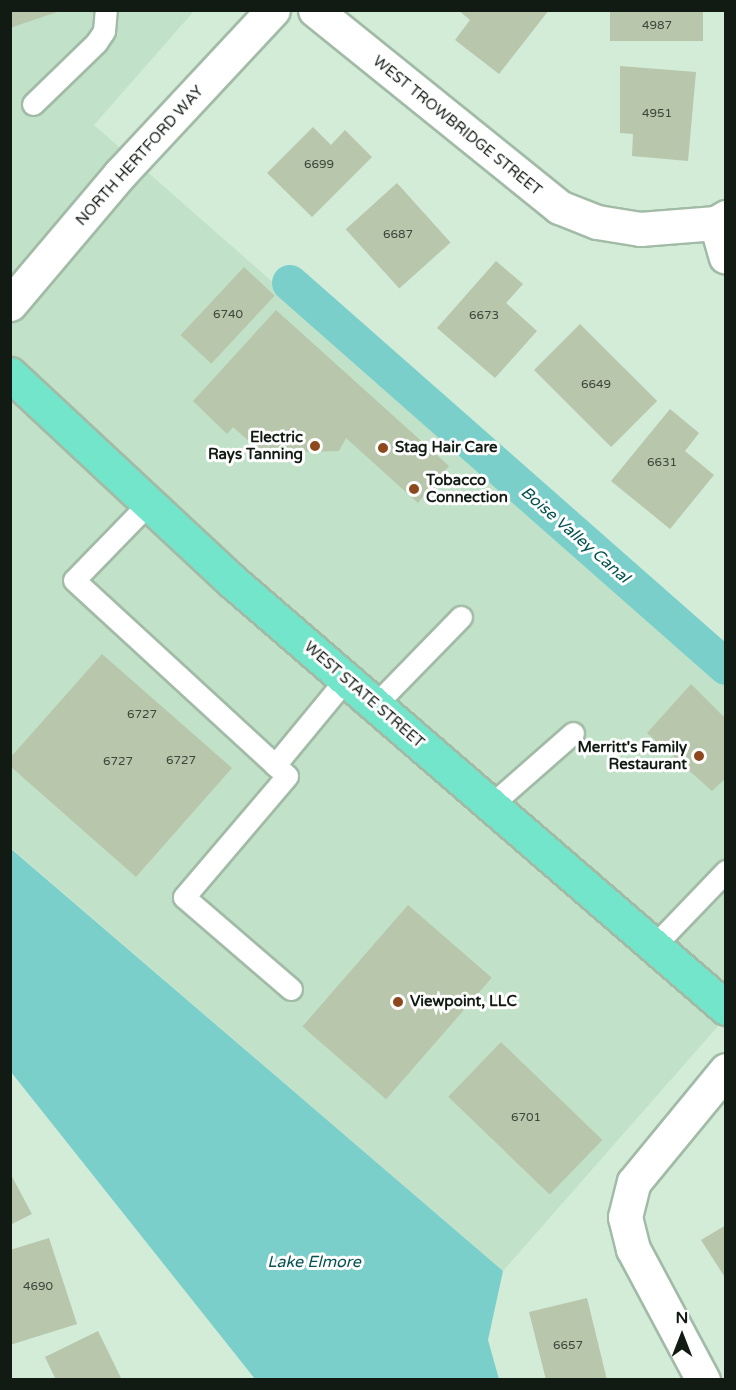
<!DOCTYPE html>
<html>
<head>
<meta charset="utf-8">
<style>
	body { margin:0 }
	#map { position:relative; width:736px; height:1390px; overflow:hidden; background:#d2ecd7; font-family:"Varela Round",sans-serif }
	div>[style] { position:absolute }
	.built>* { inset:0; background:#c1e2c8 }
	.water>* { inset:0; background:#7bcfcb }
	.canal>* { height:36px; margin:-18px; padding:0 18px; transform-origin:18px; border-radius:18px; background:#7bcfcb }
	.building>* { inset:0; background:#b8c6ac; transform-origin:0 0 }
	.roads { filter:drop-shadow(2px 0 #a2bba7) drop-shadow(-2px 0 #a2bba7) drop-shadow(0 2px #a2bba7) drop-shadow(0 -2px #a2bba7) }
	.service>* { height:21px; margin:-10.5px; padding:0 10.5px; transform-origin:10.5px; border-radius:10.5px; background:#fff }
	.minor>* { height:33px; margin:-16.5px; padding:0 16.5px; transform-origin:16.5px; border-radius:16.5px; background:#fff }
	.primary>* { height:33px; margin:-16.5px; padding:0 16.5px; transform-origin:16.5px; border-radius:16.5px; background:#72e5cb }
	.dots>* { width:16px; height:16px; translate:-50% -50%; box-sizing:border-box; border:3px solid #fff; border-radius:50% }
	span { translate:-50% -50%; white-space:nowrap; text-align:center; line-height:1.15; -webkit-text-stroke:6px #fff; paint-order:stroke }
	.number-label { font-size:12px; color:#3b4539 }
	.number-label span { -webkit-text-stroke-width:0 }
	.street-label { font-size:15px; color:#111a13 }
	.poi-label { font-size:15px; color:#111a13; font-weight:700 }
	.right { translate:-100% -50%; text-align:right }
	.left { translate:0 -50%; text-align:left }
	.water-label { font-size:16px; color:#055351; font-style:italic }
	.frame { position:absolute; inset:0; border:12px solid #111a13; pointer-events:none }
	.north { position:absolute; left:652px; top:1306px; width:60px; height:60px; -webkit-text-stroke:4px #fff; paint-order:stroke; rotate:0deg; font-size:16px; font-weight:700; line-height:24px; text-align:center; color:#111a13 }
	.north::after { content:''; display:block; margin:auto; width:21px; height:27px; background:#111a13; clip-path:polygon(50% 0,100% 100%,50% 72%,0 100%) }
</style>
</head>
<body>
<div id="map">
	<div class="built">
		<i style="clip-path:polygon(11px 11px,194px 11px,94px 125px,725px 680px,725px 1018px,503px 1271px,11px 848px)"></i>
	</div>
	<div class="water">
		<i style="clip-path:polygon(10px 848px,503px 1271px,488px 1340px,499px 1379px,255px 1379px,11px 1072px)"></i>
	</div>
	<div class="canal">
		<i style="left:290px;top:283px;width:581px;rotate:41.37deg"></i>
	</div>
	<div class="building">
		<i style="clip-path:polygon(10px 10px,60px 10px,60px 11px,10px 28px)"></i>
		<i style="clip-path:polygon(458px 10px,549px 10px,499px 74px,455px 40px,470px 20px)"></i>
		<i style="left:610px;top:10px;width:93px;height:31px"></i>
		<i style="clip-path:polygon(620px 66px,696px 72px,688px 161px,632px 156px,633px 134px,620px 133px)"></i>
		<i style="clip-path:polygon(313px 127px,331px 145px,345px 130px,372px 157px,312px 217px,267px 173px)"></i>
		<i style="left:397px;top:183px;width:80px;height:69px;rotate:48deg"></i>
		<i style="clip-path:polygon(496px 261px,523px 284px,506px 303px,537px 331px,495px 378px,437px 328px)"></i>
		<i style="left:244px;top:267px;width:42px;height:93px;rotate:43deg"></i>
		<i style="clip-path:polygon(276px 310px,449px 466px,418px 503px,346px 438px,339px 451px,262px 453px,233px 427px,227px 434px,193px 401px)"></i>
		<i style="left:580px;top:324px;width:109px;height:65px;rotate:45deg"></i>
		<i style="clip-path:polygon(670px 409px,699px 433px,685px 451px,714px 475px,670px 529px,611px 481px)"></i>
		<i style="clip-path:polygon(102px 654px,232px 768px,136px 877px,10px 766px,10px 758px)"></i>
		<i style="clip-path:polygon(691px 684px,726px 719px,726px 778px,712px 791px,647px 733px)"></i>
		<i style="left:408px;top:905px;width:111px;height:161px;rotate:41deg"></i>
		<i style="left:501px;top:1042px;width:141px;height:76px;rotate:44deg"></i>
		<i style="clip-path:polygon(10px 1173px,32px 1214px,10px 1225px)"></i>
		<i style="clip-path:polygon(726px 1225px,726px 1279px,701px 1240px)"></i>
		<i style="clip-path:polygon(49px 1238px,77px 1324px,10px 1345px,10px 1250px)"></i>
		<i style="clip-path:polygon(587px 1298px,607px 1380px,546px 1380px,529px 1312px)"></i>
		<i style="clip-path:polygon(98px 1331px,122px 1380px,56px 1380px,45px 1357px)"></i>
	</div>
	<div class="roads">
		<div class="service">
			<i style="left:33px;top:104px;width:88px;rotate:-44.1deg"></i>
			<i style="left:96px;top:43px;width:14px;rotate:-56deg"></i>
			<i style="left:104px;top:31px;width:21px;rotate:-85deg"></i>
			<i style="left:149px;top:503px;width:107px;rotate:134.2deg"></i>
			<i style="left:74px;top:580px;width:289px;rotate:42.6deg"></i>
			<i style="left:287px;top:776px;width:159px;rotate:130.4deg"></i>
			<i style="left:184px;top:897px;width:141px;rotate:40.7deg"></i>
			<i style="left:375px;top:705px;width:123px;rotate:-45.7deg"></i>
			<i style="left:275px;top:765px;width:112px;rotate:-50.5deg"></i>
			<i style="left:491px;top:805px;width:109px;rotate:-41.3deg"></i>
			<i style="left:654px;top:946px;width:104px;rotate:-46.2deg"></i>
		</div>
		<div class="minor">
			<i style="left:315px;top:10px;width:314px;rotate:38.9deg"></i>
			<i style="left:559px;top:207px;width:41px;rotate:21.5deg"></i>
			<i style="left:597px;top:222px;width:44px;rotate:9.2deg"></i>
			<i style="left:640px;top:229px;width:76px;rotate:-4.5deg"></i>
			<i style="left:716px;top:223px;width:12px;rotate:-31deg"></i>
			<i style="left:716px;top:223px;width:35px;rotate:74deg"></i>
			<i style="left:10px;top:304px;width:170px;rotate:-49.8deg"></i>
			<i style="left:120px;top:174px;width:224px;rotate:-47deg"></i>
			<i style="left:703px;top:1380px;width:149px;rotate:-118.1deg"></i>
			<i style="left:633px;top:1249px;width:33px;rotate:-104deg"></i>
			<i style="left:625px;top:1217px;width:36px;rotate:-76deg"></i>
			<i style="left:634px;top:1182px;width:145px;rotate:-50.6deg"></i>
		</div>
		<div class="primary">
			<i style="left:10px;top:374px;width:304px;rotate:43deg"></i>
			<i style="left:232px;top:581px;width:653px;rotate:40.84deg"></i>
		</div>
	</div>
	<div class="dots">
		<i style="left:315px;top:446px;background:#8d481d"></i>
		<i style="left:383px;top:448px;background:#8d481d"></i>
		<i style="left:414px;top:489px;background:#8d481d"></i>
		<i style="left:699px;top:756px;background:#8d481d"></i>
		<i style="left:398px;top:1002px;background:#8d481d"></i>
	</div>
	<div class="number-label">
		<span style="left:657px;top:26px">4987</span>
		<span style="left:657px;top:114px">4951</span>
		<span style="left:319px;top:165px">6699</span>
		<span style="left:398px;top:235px">6687</span>
		<span style="left:228px;top:315px">6740</span>
		<span style="left:484px;top:316px">6673</span>
		<span style="left:596px;top:385px">6649</span>
		<span style="left:662px;top:463px">6631</span>
		<span style="left:142px;top:715px">6727</span>
		<span style="left:181px;top:761px">6727</span>
		<span style="left:118px;top:762px">6727</span>
		<span style="left:526px;top:1118px">6701</span>
		<span style="left:38px;top:1287px">4690</span>
		<span style="left:568px;top:1346px">6657</span>
	</div>
	<div class="street-label">
		<span style="left:457px;top:126px;rotate:39deg">WEST TROWBRIDGE STREET</span>
		<span style="left:140px;top:156px;rotate:-48deg">NORTH HERTFORD WAY</span>
		<span style="left:364px;top:695px;rotate:41deg">WEST STATE STREET</span>
	</div>
	<div class="poi-label">
		<span class="right" style="left:303px;top:446px">Electric<br>Rays Tanning</span>
		<span class="left" style="left:395px;top:448px">Stag Hair Care</span>
		<span class="left" style="left:426px;top:489px">Tobacco<br>Connection</span>
		<span class="right" style="left:687px;top:756px">Merritt's Family<br>Restaurant</span>
		<span class="left" style="left:410px;top:1002px">Viewpoint, LLC</span>
	</div>
	<div class="water-label">
		<span style="left:575px;top:535px;rotate:41deg">Boise Valley Canal</span>
		<span style="left:314px;top:1262px">Lake Elmore</span>
	</div>
	<div class="frame"></div>
	<div class="north">N</div>
</div>
</body>
</html>
